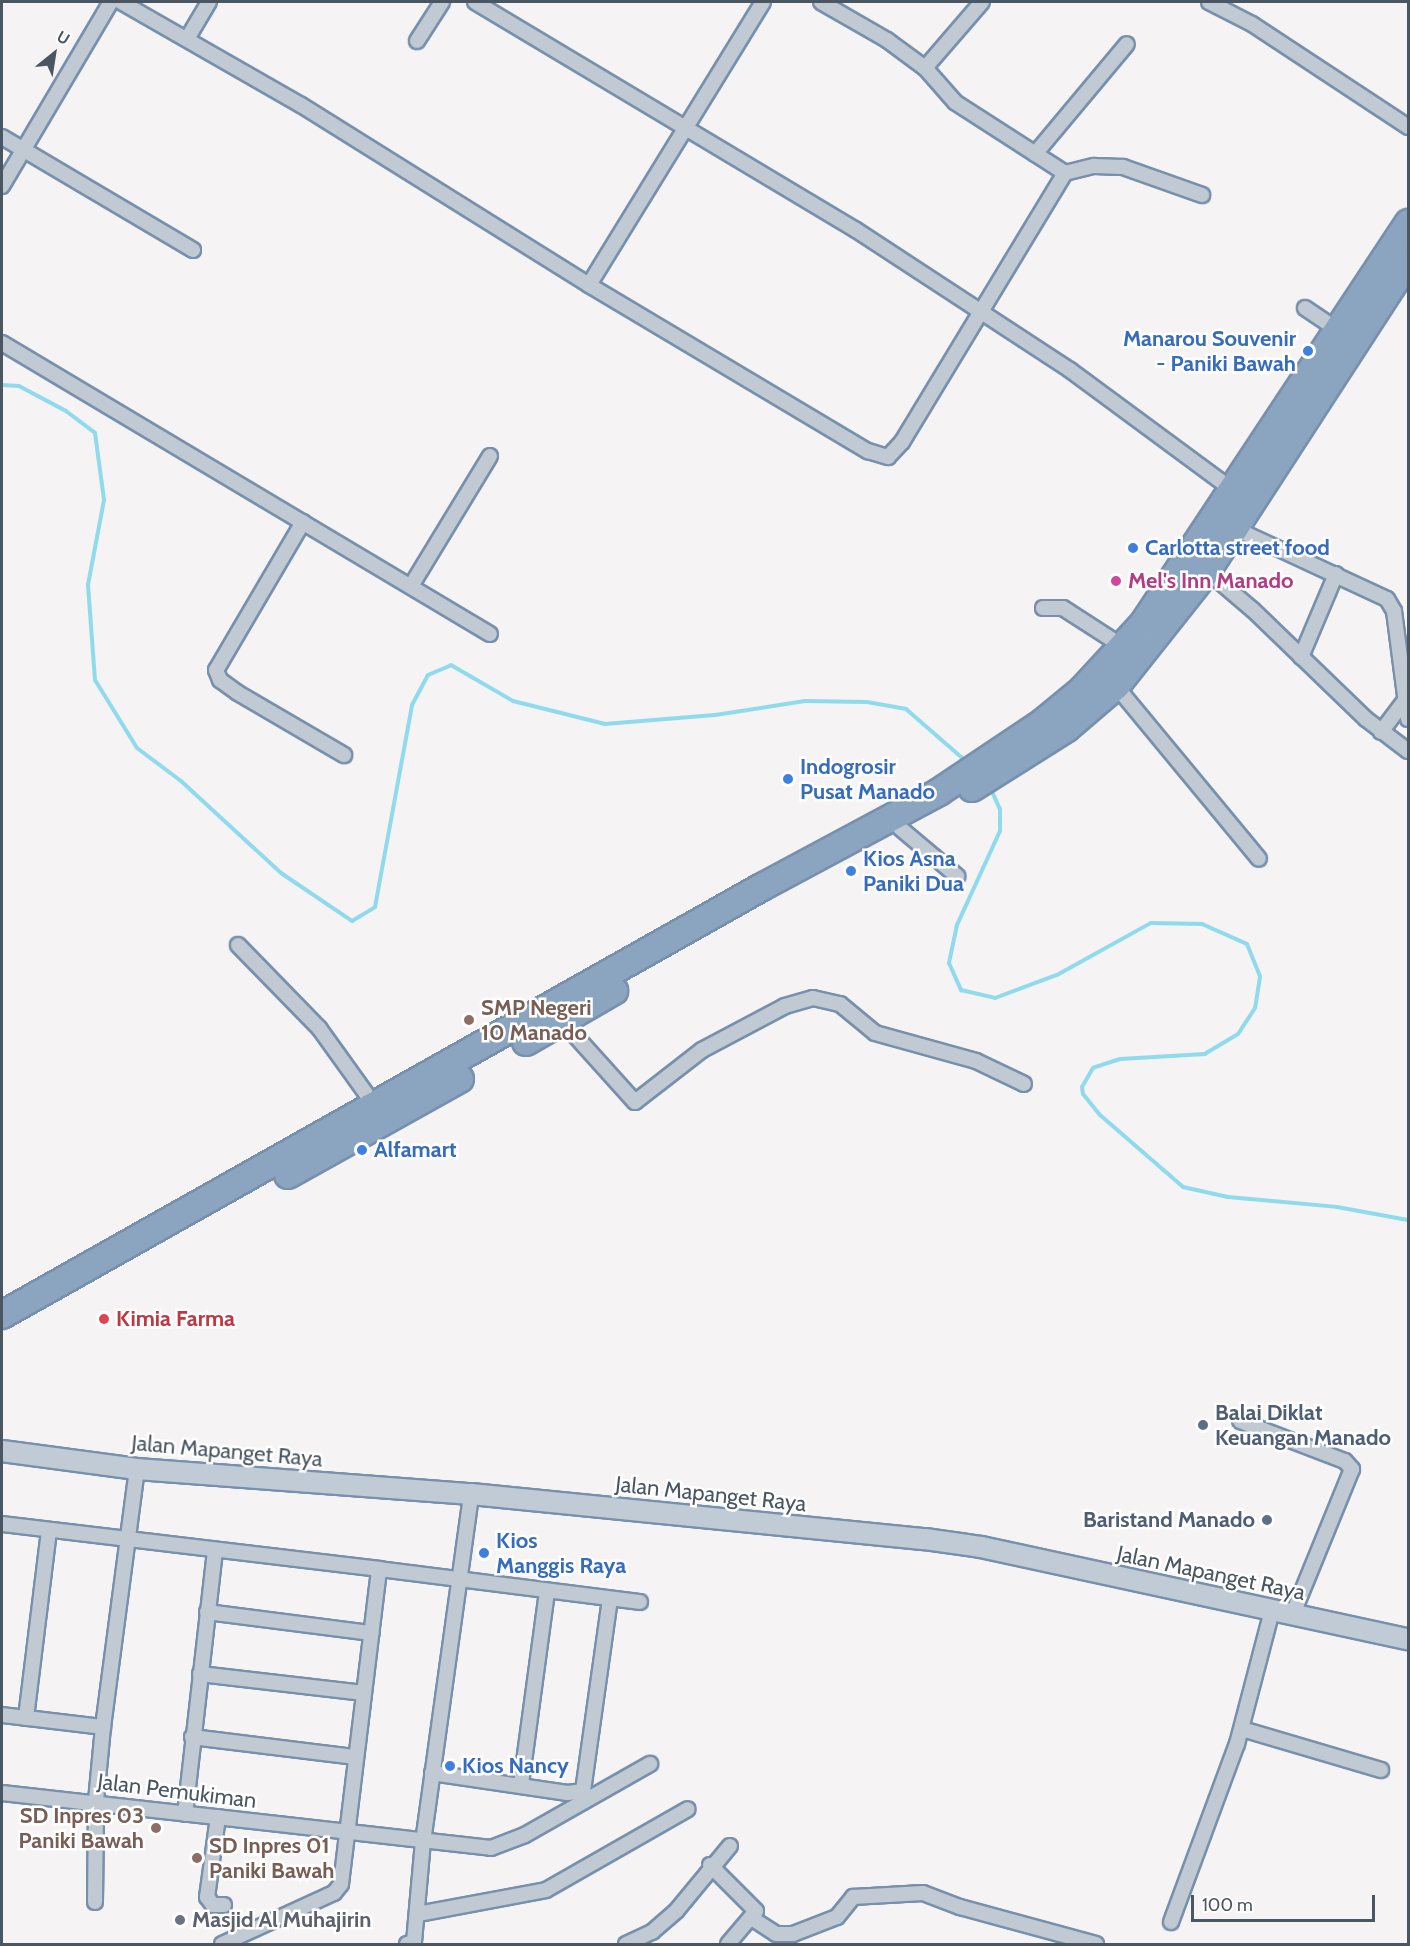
<!DOCTYPE html>
<html>
<head>
<meta charset="utf-8">
<style>
	body { margin:0 }
	#map { position:relative; width:1410px; height:1946px; overflow:hidden; background:#f5f3f3; font-family:Cabin,sans-serif }
	div>[style] { position:absolute }
	.stream>* { height:4px; margin:-2px; padding:0 2px; transform-origin:2px; border-radius:2px; background:#90daee }
	.roads { filter:drop-shadow(2px 0 #7690ad) drop-shadow(-2px 0 #7690ad) drop-shadow(0 2px #7690ad) drop-shadow(0 -2px #7690ad) }
	.street>* { height:14px; margin:-7px; padding:0 7px; transform-origin:7px; border-radius:7px; background:#c1cad2 }
	.secondary>* { height:20px; margin:-10px; padding:0 10px; transform-origin:10px; border-radius:10px; background:#c1cbd6 }
	.highway>* { height:26px; margin:-13px; padding:0 13px; transform-origin:13px; border-radius:13px; background:#8ba5c1 }
	.dots>* { width:16px; height:16px; translate:-50% -50%; box-sizing:border-box; border:3px solid #fff; border-radius:50% }
	span { translate:-50% -50%; white-space:nowrap; text-align:center; line-height:1.15; -webkit-text-stroke:5px #fff; paint-order:stroke }
	.shop-label { font-size:22px; color:#366cbe; font-weight:700 }
	.right { translate:-100% -50%; text-align:right }
	.left { translate:0 -50%; text-align:left }
	.hotel-label { font-size:22px; color:#b23c85; font-weight:700 }
	.education-label { font-size:22px; color:#785e54; font-weight:700 }
	.health-label { font-size:22px; color:#be3a42; font-weight:700 }
	.service-label { font-size:22px; color:#4e5e75; font-weight:700 }
	.street-label { font-size:22px; color:#4a5661 }
	.worship-label { font-size:22px; color:#5b616d; font-weight:700 }
	.frame { position:absolute; inset:0; border:3px solid #4a5661; pointer-events:none }
	.north { position:absolute; left:24px; top:24px; width:60px; height:60px; -webkit-text-stroke:4px #fff; paint-order:stroke; rotate:30deg; font-size:16px; font-weight:700; line-height:24px; text-align:center; color:#4a5661 }
	.north::after { content:''; display:block; margin:auto; width:21px; height:27px; background:#4a5661; clip-path:polygon(50% 0,100% 100%,50% 72%,0 100%) }
	.scale { position:absolute; left:1191px; top:1895px; width:184px; height:27px; box-sizing:border-box; border:3px solid #4a5661; border-top:0; padding-left:8px; font-size:18px; line-height:21px; white-space:nowrap; color:#4a5661; -webkit-text-stroke:4px #fff; paint-order:stroke }
</style>
</head>
<body>
<div id="map">
	<div class="stream">
		<i style="left:2px;top:385px;width:17px;rotate:3deg"></i>
		<i style="left:19px;top:386px;width:53px;rotate:28deg"></i>
		<i style="left:66px;top:411px;width:36px;rotate:37deg"></i>
		<i style="left:95px;top:433px;width:68px;rotate:82.3deg"></i>
		<i style="left:104px;top:500px;width:86px;rotate:100.7deg"></i>
		<i style="left:88px;top:585px;width:95px;rotate:85.8deg"></i>
		<i style="left:95px;top:680px;width:80px;rotate:58.3deg"></i>
		<i style="left:137px;top:748px;width:55px;rotate:36.9deg"></i>
		<i style="left:181px;top:781px;width:136px;rotate:42.6deg"></i>
		<i style="left:281px;top:873px;width:86px;rotate:34.1deg"></i>
		<i style="left:352px;top:921px;width:27px;rotate:-31deg"></i>
		<i style="left:375px;top:907px;width:205px;rotate:-79.6deg"></i>
		<i style="left:412px;top:705px;width:34px;rotate:-62deg"></i>
		<i style="left:428px;top:675px;width:25px;rotate:-23deg"></i>
		<i style="left:451px;top:665px;width:72px;rotate:30.1deg"></i>
		<i style="left:513px;top:701px;width:95px;rotate:14deg"></i>
		<i style="left:605px;top:724px;width:110px;rotate:-4.7deg"></i>
		<i style="left:715px;top:715px;width:91px;rotate:-8.8deg"></i>
		<i style="left:805px;top:701px;width:62px;rotate:0.9deg"></i>
		<i style="left:867px;top:702px;width:40px;rotate:10deg"></i>
		<i style="left:906px;top:709px;width:81px;rotate:41deg"></i>
		<i style="left:990px;top:787px;width:24px;rotate:66deg"></i>
		<i style="left:1000px;top:809px;width:22px;rotate:90deg"></i>
		<i style="left:1000px;top:831px;width:103px;rotate:114.6deg"></i>
		<i style="left:957px;top:925px;width:39px;rotate:102deg"></i>
		<i style="left:949px;top:963px;width:30px;rotate:66deg"></i>
		<i style="left:961px;top:990px;width:35px;rotate:13deg"></i>
		<i style="left:995px;top:998px;width:66px;rotate:-20.4deg"></i>
		<i style="left:1057px;top:975px;width:107px;rotate:-29deg"></i>
		<i style="left:1151px;top:923px;width:51px;rotate:1.1deg"></i>
		<i style="left:1202px;top:924px;width:49px;rotate:24deg"></i>
		<i style="left:1247px;top:944px;width:35px;rotate:68deg"></i>
		<i style="left:1260px;top:977px;width:31px;rotate:99deg"></i>
		<i style="left:1255px;top:1008px;width:31px;rotate:123deg"></i>
		<i style="left:1238px;top:1034px;width:39px;rotate:149deg"></i>
		<i style="left:1205px;top:1054px;width:85px;rotate:176.6deg"></i>
		<i style="left:1120px;top:1059px;width:28px;rotate:162deg"></i>
		<i style="left:1093px;top:1068px;width:22px;rotate:120deg"></i>
		<i style="left:1082px;top:1087px;width:7px;rotate:82deg"></i>
		<i style="left:1083px;top:1094px;width:27px;rotate:51deg"></i>
		<i style="left:1100px;top:1115px;width:110px;rotate:40.9deg"></i>
		<i style="left:1183px;top:1187px;width:46px;rotate:12.5deg"></i>
		<i style="left:1228px;top:1197px;width:109px;rotate:5.2deg"></i>
		<i style="left:1337px;top:1207px;width:72px;rotate:10.4deg"></i>
	</div>
	<div class="roads">
		<div class="street">
			<i style="left:121px;top:2px;width:207px;rotate:29.8deg"></i>
			<i style="left:301px;top:105px;width:340px;rotate:32deg"></i>
			<i style="left:475px;top:2px;width:444px;rotate:30.9deg"></i>
			<i style="left:856px;top:230px;width:256px;rotate:33.2deg"></i>
			<i style="left:1070px;top:370px;width:202px;rotate:36.4deg"></i>
			<i style="left:763px;top:2px;width:332px;rotate:121.6deg"></i>
			<i style="left:589px;top:285px;width:325px;rotate:30.8deg"></i>
			<i style="left:868px;top:451px;width:21px;rotate:17deg"></i>
			<i style="left:888px;top:457px;width:21px;rotate:-47deg"></i>
			<i style="left:902px;top:442px;width:315px;rotate:-58.8deg"></i>
			<i style="left:1065px;top:173px;width:131px;rotate:-147.2deg"></i>
			<i style="left:955px;top:102px;width:45px;rotate:-131.4deg"></i>
			<i style="left:925px;top:68px;width:47px;rotate:-143.6deg"></i>
			<i style="left:887px;top:40px;width:76px;rotate:-150.1deg"></i>
			<i style="left:1209px;top:2px;width:48px;rotate:27.1deg"></i>
			<i style="left:1252px;top:24px;width:187px;rotate:33.4deg"></i>
			<i style="left:187px;top:39px;width:43px;rotate:-59.3deg"></i>
			<i style="left:417px;top:41px;width:46px;rotate:-57.3deg"></i>
			<i style="left:925px;top:68px;width:87px;rotate:-49.2deg"></i>
			<i style="left:2px;top:137px;width:222px;rotate:30.6deg"></i>
			<i style="left:1035px;top:154px;width:143px;rotate:-50.1deg"></i>
			<i style="left:1065px;top:173px;width:30px;rotate:-14deg"></i>
			<i style="left:1094px;top:166px;width:29px;rotate:2deg"></i>
			<i style="left:1123px;top:167px;width:84px;rotate:19.5deg"></i>
			<i style="left:2px;top:186px;width:214px;rotate:-59.4deg"></i>
			<i style="left:1305px;top:308px;width:40px;rotate:34deg"></i>
			<i style="left:2px;top:343px;width:568px;rotate:30.81deg"></i>
			<i style="left:303px;top:522px;width:172px;rotate:120.4deg"></i>
			<i style="left:216px;top:670px;width:11px;rotate:68deg"></i>
			<i style="left:220px;top:680px;width:22px;rotate:36deg"></i>
			<i style="left:238px;top:693px;width:123px;rotate:30.3deg"></i>
			<i style="left:1236px;top:529px;width:166px;rotate:24.9deg"></i>
			<i style="left:1387px;top:599px;width:14px;rotate:60deg"></i>
			<i style="left:1394px;top:611px;width:109px;rotate:82.6deg"></i>
			<i style="left:1207px;top:571px;width:60px;rotate:40.3deg"></i>
			<i style="left:1253px;top:610px;width:157px;rotate:44deg"></i>
			<i style="left:1366px;top:719px;width:53px;rotate:37.3deg"></i>
			<i style="left:411px;top:586px;width:152px;rotate:-58.7deg"></i>
			<i style="left:1043px;top:608px;width:20px"></i>
			<i style="left:1063px;top:608px;width:74px;rotate:32.8deg"></i>
			<i style="left:1301px;top:657px;width:90px;rotate:-67.1deg"></i>
			<i style="left:1116px;top:686px;width:224px;rotate:50.4deg"></i>
			<i style="left:1381px;top:732px;width:41px;rotate:-52.9deg"></i>
			<i style="left:900px;top:828px;width:75px;rotate:40.1deg"></i>
			<i style="left:238px;top:945px;width:116px;rotate:45.7deg"></i>
			<i style="left:319px;top:1028px;width:96px;rotate:54.3deg"></i>
			<i style="left:562px;top:1021px;width:109px;rotate:48deg"></i>
			<i style="left:635px;top:1102px;width:85px;rotate:-37.8deg"></i>
			<i style="left:702px;top:1050px;width:94px;rotate:-27.9deg"></i>
			<i style="left:785px;top:1006px;width:29px;rotate:-16deg"></i>
			<i style="left:813px;top:998px;width:28px;rotate:13deg"></i>
			<i style="left:840px;top:1004px;width:45px;rotate:39.6deg"></i>
			<i style="left:875px;top:1033px;width:105px;rotate:15.5deg"></i>
			<i style="left:976px;top:1061px;width:53px;rotate:25.6deg"></i>
			<i style="left:1240px;top:1421px;width:112px;rotate:20.9deg"></i>
			<i style="left:1345px;top:1461px;width:11px;rotate:49deg"></i>
			<i style="left:1352px;top:1469px;width:159px;rotate:112.2deg"></i>
			<i style="left:2px;top:1524px;width:380px;rotate:6.8deg"></i>
			<i style="left:207px;top:1612px;width:166px;rotate:7.3deg"></i>
			<i style="left:200px;top:1674px;width:165px;rotate:6.6deg"></i>
			<i style="left:2px;top:1715px;width:102px;rotate:6.8deg"></i>
			<i style="left:26px;top:1718px;width:189px;rotate:-83deg"></i>
			<i style="left:1242px;top:1729px;width:145px;rotate:16.4deg"></i>
			<i style="left:192px;top:1737px;width:165px;rotate:7deg"></i>
			<i style="left:432px;top:1773px;width:137px;rotate:8.4deg"></i>
			<i style="left:568px;top:1793px;width:15px;rotate:-8deg"></i>
			<i style="left:583px;top:1791px;width:194px;rotate:-82deg"></i>
			<i style="left:521px;top:1784px;width:195px;rotate:-82.3deg"></i>
			<i style="left:2px;top:1793px;width:492px;rotate:6.4deg"></i>
			<i style="left:491px;top:1848px;width:36px;rotate:-21deg"></i>
			<i style="left:525px;top:1835px;width:144px;rotate:-29.6deg"></i>
			<i style="left:185px;top:1814px;width:266px;rotate:-83.5deg"></i>
			<i style="left:218px;top:1817px;width:81px;rotate:97.8deg"></i>
			<i style="left:207px;top:1897px;width:10px;rotate:53deg"></i>
			<i style="left:213px;top:1905px;width:11px"></i>
			<i style="left:710px;top:1865px;width:65px;rotate:45deg"></i>
			<i style="left:756px;top:1911px;width:43px;rotate:130.3deg"></i>
			<i style="left:95px;top:1902px;width:101px;rotate:-89.4deg"></i>
			<i style="left:96px;top:1801px;width:74px;rotate:-84.6deg"></i>
			<i style="left:103px;top:1727px;width:260px;rotate:-82.5deg"></i>
			<i style="left:418px;top:1914px;width:130px;rotate:-10.6deg"></i>
			<i style="left:546px;top:1890px;width:163px;rotate:-29.7deg"></i>
			<i style="left:753px;top:1919px;width:27px;rotate:33deg"></i>
			<i style="left:776px;top:1934px;width:17px"></i>
			<i style="left:793px;top:1934px;width:47px;rotate:-21.1deg"></i>
			<i style="left:837px;top:1917px;width:26px;rotate:-51deg"></i>
			<i style="left:853px;top:1897px;width:70px;rotate:-3.3deg"></i>
			<i style="left:923px;top:1893px;width:40px;rotate:21deg"></i>
			<i style="left:960px;top:1907px;width:141px;rotate:15.2deg"></i>
			<i style="left:1171px;top:1922px;width:190px;rotate:-69.7deg"></i>
			<i style="left:1237px;top:1744px;width:138px;rotate:-75.3deg"></i>
			<i style="left:222px;top:1944px;width:123px;rotate:-24.5deg"></i>
			<i style="left:334px;top:1893px;width:11px;rotate:-52deg"></i>
			<i style="left:341px;top:1884px;width:317px;rotate:-83.1deg"></i>
			<i style="left:379px;top:1569px;width:263px;rotate:7.2deg"></i>
			<i style="left:407px;top:1944px;width:7px;rotate:-16deg"></i>
			<i style="left:414px;top:1942px;width:100px;rotate:-84.9deg"></i>
			<i style="left:423px;top:1842px;width:351px;rotate:-82.1deg"></i>
			<i style="left:626px;top:1944px;width:29px;rotate:-25deg"></i>
			<i style="left:652px;top:1932px;width:33px;rotate:-41deg"></i>
			<i style="left:677px;top:1910px;width:83px;rotate:-50.4deg"></i>
		</div>
		<div class="secondary">
			<i style="left:2px;top:1451px;width:136px;rotate:7.6deg"></i>
			<i style="left:137px;top:1469px;width:335px;rotate:4.3deg"></i>
			<i style="left:471px;top:1494px;width:456px;rotate:5.7deg"></i>
			<i style="left:925px;top:1539px;width:57px;rotate:8.1deg"></i>
			<i style="left:981px;top:1547px;width:437px;rotate:12.2deg"></i>
		</div>
		<div class="highway">
			<i style="left:972px;top:788px;width:112px;rotate:-32.3deg"></i>
			<i style="left:1067px;top:728px;width:65px;rotate:-40.6deg"></i>
			<i style="left:1116px;top:686px;width:147px;rotate:-51.6deg"></i>
			<i style="left:1207px;top:571px;width:369px;rotate:-57deg"></i>
			<i style="left:526px;top:1042px;width:102px;rotate:-30.1deg"></i>
			<i style="left:288px;top:1175px;width:197px;rotate:-29.2deg"></i>
			<i style="left:2px;top:1315px;width:872px;rotate:-29.39deg"></i>
			<i style="left:762px;top:887px;width:201px;rotate:-28.2deg"></i>
			<i style="left:939px;top:792px;width:124px;rotate:-33.8deg"></i>
			<i style="left:1042px;top:723px;width:52px;rotate:-39.5deg"></i>
			<i style="left:1082px;top:690px;width:90px;rotate:-47.3deg"></i>
			<i style="left:1143px;top:624px;width:481px;rotate:-56.5deg"></i>
		</div>
	</div>
	<div class="dots">
		<i style="left:1308px;top:351px;background:#3f7fe0"></i>
		<i style="left:1133px;top:548px;background:#3f7fe0"></i>
		<i style="left:1116px;top:581px;background:#d1479c"></i>
		<i style="left:788px;top:779px;background:#3f7fe0"></i>
		<i style="left:851px;top:871px;background:#3f7fe0"></i>
		<i style="left:469px;top:1020px;background:#8d6e63"></i>
		<i style="left:362px;top:1150px;background:#3f7fe0"></i>
		<i style="left:104px;top:1319px;background:#e0444e"></i>
		<i style="left:1203px;top:1425px;background:#5c6f8a"></i>
		<i style="left:1267px;top:1520px;background:#5c6f8a"></i>
		<i style="left:484px;top:1553px;background:#3f7fe0"></i>
		<i style="left:450px;top:1766px;background:#3f7fe0"></i>
		<i style="left:156px;top:1828px;background:#8d6e63"></i>
		<i style="left:197px;top:1858px;background:#8d6e63"></i>
		<i style="left:180px;top:1920px;background:#6b7280"></i>
	</div>
	<div class="shop-label">
		<span class="right" style="left:1296px;top:351px">Manarou Souvenir<br>- Paniki Bawah</span>
		<span class="left" style="left:1145px;top:548px">Carlotta street food</span>
		<span class="left" style="left:800px;top:779px">Indogrosir<br>Pusat Manado</span>
		<span class="left" style="left:863px;top:871px">Kios Asna<br>Paniki Dua</span>
		<span class="left" style="left:374px;top:1150px">Alfamart</span>
		<span class="left" style="left:496px;top:1553px">Kios<br>Manggis Raya</span>
		<span class="left" style="left:462px;top:1766px">Kios Nancy</span>
	</div>
	<div class="hotel-label">
		<span class="left" style="left:1128px;top:581px">Mel's Inn Manado</span>
	</div>
	<div class="education-label">
		<span class="left" style="left:481px;top:1020px">SMP Negeri<br>10 Manado</span>
		<span class="right" style="left:144px;top:1828px">SD Inpres 03<br>Paniki Bawah</span>
		<span class="left" style="left:209px;top:1858px">SD Inpres 01<br>Paniki Bawah</span>
	</div>
	<div class="health-label">
		<span class="left" style="left:116px;top:1319px">Kimia Farma</span>
	</div>
	<div class="service-label">
		<span class="left" style="left:1215px;top:1425px">Balai Diklat<br>Keuangan Manado</span>
		<span class="right" style="left:1255px;top:1520px">Baristand Manado</span>
	</div>
	<div class="street-label">
		<span style="left:227px;top:1451px;rotate:5deg">Jalan Mapanget Raya</span>
		<span style="left:711px;top:1494px;rotate:6deg">Jalan Mapanget Raya</span>
		<span style="left:1211px;top:1573px;rotate:12deg">Jalan Mapanget Raya</span>
		<span style="left:177px;top:1791px;rotate:7deg">Jalan Pemukiman</span>
	</div>
	<div class="worship-label">
		<span class="left" style="left:192px;top:1920px">Masjid Al Muhajirin</span>
	</div>
	<div class="frame"></div>
	<div class="north">U</div>
	<div class="scale">100 m</div>
</div>
</body>
</html>
